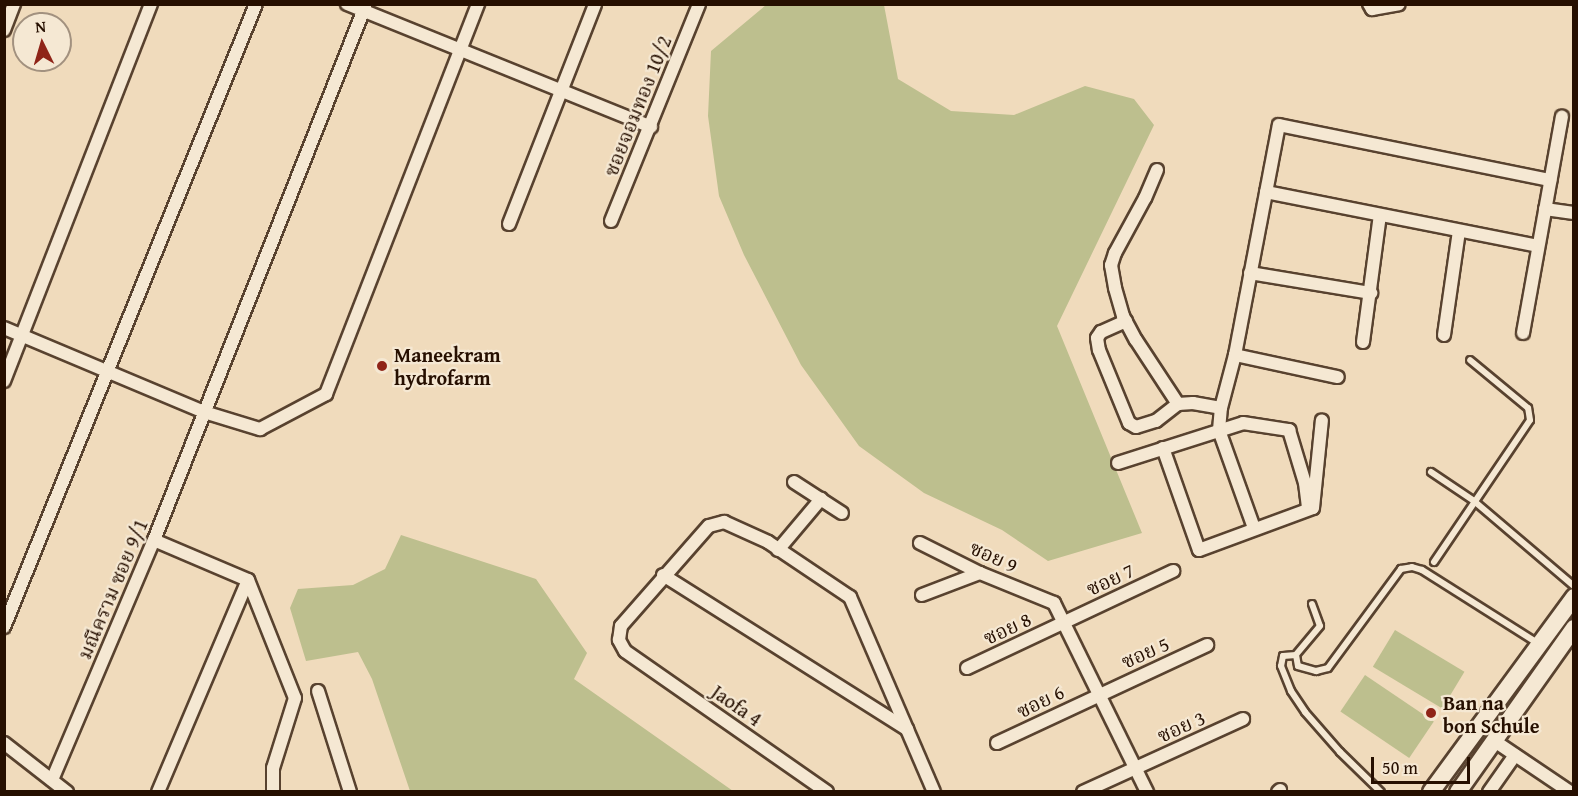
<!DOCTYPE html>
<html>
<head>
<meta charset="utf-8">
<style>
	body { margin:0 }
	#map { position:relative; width:1578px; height:796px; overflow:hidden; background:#f0dbbc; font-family:"Gentium Book Plus","Noto Serif Thai",serif }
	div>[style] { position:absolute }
	.green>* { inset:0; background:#bdbf8e; transform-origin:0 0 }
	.roads { filter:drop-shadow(2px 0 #58422f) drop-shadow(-2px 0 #58422f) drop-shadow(0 2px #58422f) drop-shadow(0 -2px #58422f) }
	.lane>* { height:6px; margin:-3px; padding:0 3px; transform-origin:3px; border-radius:3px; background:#f5e8d3 }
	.street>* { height:12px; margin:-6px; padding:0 6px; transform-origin:6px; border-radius:6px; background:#f5e8d3 }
	.secondary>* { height:16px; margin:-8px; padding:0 8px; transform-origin:8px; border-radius:8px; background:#f5e8d3 }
	.dots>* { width:16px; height:16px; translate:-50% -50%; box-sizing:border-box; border:3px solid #f5e8d3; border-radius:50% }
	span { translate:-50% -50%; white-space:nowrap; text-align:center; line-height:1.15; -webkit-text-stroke:4.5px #f5e8d3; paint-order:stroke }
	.street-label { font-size:20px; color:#260f00 }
	.poi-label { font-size:20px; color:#260f00; font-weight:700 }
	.left { translate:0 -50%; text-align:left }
	.frame { position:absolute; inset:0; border:6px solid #260f00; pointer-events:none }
	.north { position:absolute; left:12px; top:12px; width:60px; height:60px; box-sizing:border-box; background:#f5e8d3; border:2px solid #a2917f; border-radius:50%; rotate:355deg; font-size:16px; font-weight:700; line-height:24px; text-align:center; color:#260f00 }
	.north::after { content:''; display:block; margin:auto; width:21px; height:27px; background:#8f2418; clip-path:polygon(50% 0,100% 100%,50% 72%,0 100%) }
	.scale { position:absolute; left:1371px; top:757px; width:99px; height:27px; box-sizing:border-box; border:3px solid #260f00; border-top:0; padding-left:8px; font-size:18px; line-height:21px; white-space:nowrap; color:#260f00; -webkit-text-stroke:4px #f5e8d3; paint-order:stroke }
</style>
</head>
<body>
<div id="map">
	<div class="green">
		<i style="clip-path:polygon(766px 5px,884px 5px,898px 79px,951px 111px,1014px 115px,1085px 86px,1134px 99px,1154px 125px,1057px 326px,1142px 533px,1048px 561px,1002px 530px,924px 493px,859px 446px,801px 365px,744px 255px,719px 196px,708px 116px,711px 51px)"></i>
		<i style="clip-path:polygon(401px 535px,536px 579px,587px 653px,574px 679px,733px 791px,410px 791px,372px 679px,358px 652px,306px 661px,290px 608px,298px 589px,353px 585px,385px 569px)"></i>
		<i style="left:1395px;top:630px;width:81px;height:43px;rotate:31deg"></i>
		<i style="left:1365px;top:675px;width:83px;height:44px;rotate:34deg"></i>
	</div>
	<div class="roads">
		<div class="lane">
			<i style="left:1431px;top:472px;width:52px;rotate:34deg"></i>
			<i style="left:1474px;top:501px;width:131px;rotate:40.4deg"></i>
			<i style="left:1434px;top:562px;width:171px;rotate:-55.9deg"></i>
			<i style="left:1530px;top:420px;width:12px;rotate:-99deg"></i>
			<i style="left:1528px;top:408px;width:75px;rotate:-140.4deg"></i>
			<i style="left:1312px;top:604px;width:23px;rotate:70deg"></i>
			<i style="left:1320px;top:626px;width:38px;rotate:130deg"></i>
			<i style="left:1296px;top:655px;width:13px;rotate:176deg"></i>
			<i style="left:1283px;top:656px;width:10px;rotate:101deg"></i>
			<i style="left:1281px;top:666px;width:27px;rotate:68deg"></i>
			<i style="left:1291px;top:691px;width:25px;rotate:56deg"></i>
			<i style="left:1305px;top:712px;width:53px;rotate:48.8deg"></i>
			<i style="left:1340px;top:752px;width:57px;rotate:44.3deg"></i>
			<i style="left:1296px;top:655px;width:11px;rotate:80deg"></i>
			<i style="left:1298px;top:666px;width:19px;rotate:16deg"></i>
			<i style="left:1316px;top:671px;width:12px;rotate:-14deg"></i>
			<i style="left:1328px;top:668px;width:123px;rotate:-53.6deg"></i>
			<i style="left:1401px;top:569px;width:11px;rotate:-10deg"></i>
			<i style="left:1412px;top:567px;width:10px;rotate:17deg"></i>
			<i style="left:1422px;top:570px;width:138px;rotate:32.3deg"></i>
		</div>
		<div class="street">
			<i style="left:347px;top:4px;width:328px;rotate:22deg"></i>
			<i style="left:1369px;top:4px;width:6px;rotate:59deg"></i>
			<i style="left:1372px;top:9px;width:27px;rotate:-10deg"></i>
			<i style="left:4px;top:30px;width:28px;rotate:-69deg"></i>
			<i style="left:1157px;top:170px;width:30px;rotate:113deg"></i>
			<i style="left:1145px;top:198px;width:63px;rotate:118.6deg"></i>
			<i style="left:1115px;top:253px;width:13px;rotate:108deg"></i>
			<i style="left:1111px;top:265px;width:23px;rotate:80deg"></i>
			<i style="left:1115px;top:288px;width:29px;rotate:74deg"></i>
			<i style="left:1123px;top:316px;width:27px;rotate:62deg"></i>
			<i style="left:1136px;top:340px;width:77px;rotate:56.7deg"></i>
			<i style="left:1178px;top:404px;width:15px;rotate:-4deg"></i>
			<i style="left:1193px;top:403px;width:28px;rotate:10deg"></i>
			<i style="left:1266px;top:192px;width:277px;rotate:11.2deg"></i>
			<i style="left:1545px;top:209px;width:29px;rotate:8deg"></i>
			<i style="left:611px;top:221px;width:234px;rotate:-67.9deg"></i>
			<i style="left:509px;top:224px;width:236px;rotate:-68.6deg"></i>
			<i style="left:1250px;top:273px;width:123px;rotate:9.4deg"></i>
			<i style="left:1126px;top:321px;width:27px;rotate:156deg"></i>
			<i style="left:1101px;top:332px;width:7px;rotate:124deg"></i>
			<i style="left:1097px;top:338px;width:12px;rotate:81deg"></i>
			<i style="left:1099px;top:350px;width:79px;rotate:67.7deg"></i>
			<i style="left:1129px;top:423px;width:8px;rotate:30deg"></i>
			<i style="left:1136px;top:427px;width:21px;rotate:-17deg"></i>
			<i style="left:1156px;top:421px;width:28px;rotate:-38deg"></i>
			<i style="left:4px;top:328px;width:217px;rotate:22.8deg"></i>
			<i style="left:204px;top:412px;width:59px;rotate:16.9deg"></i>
			<i style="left:260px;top:429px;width:75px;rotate:-27.9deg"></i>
			<i style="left:326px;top:394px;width:419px;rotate:-68.7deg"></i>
			<i style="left:1523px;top:333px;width:220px;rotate:-79.8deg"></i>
			<i style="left:1444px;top:335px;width:105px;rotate:-81.8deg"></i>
			<i style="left:1363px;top:342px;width:128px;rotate:-82.4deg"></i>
			<i style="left:1235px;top:355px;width:105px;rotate:12.1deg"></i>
			<i style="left:4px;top:381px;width:405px;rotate:-68.7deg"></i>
			<i style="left:1163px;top:448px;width:108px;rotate:70.6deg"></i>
			<i style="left:1199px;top:550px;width:121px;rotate:-20.2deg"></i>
			<i style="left:1313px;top:508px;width:88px;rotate:-84.2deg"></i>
			<i style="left:1118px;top:463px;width:131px;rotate:-17.7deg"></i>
			<i style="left:1243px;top:423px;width:47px;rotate:8.7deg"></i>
			<i style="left:1289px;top:430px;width:55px;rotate:73.2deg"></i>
			<i style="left:1305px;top:483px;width:23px;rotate:83deg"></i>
			<i style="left:794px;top:482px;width:57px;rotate:32.9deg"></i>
			<i style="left:1254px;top:528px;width:104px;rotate:-109.7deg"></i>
			<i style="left:1219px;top:430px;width:22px;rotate:-85deg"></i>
			<i style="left:1221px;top:408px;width:55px;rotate:-75.2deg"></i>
			<i style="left:1235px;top:355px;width:234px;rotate:-79.2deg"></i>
			<i style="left:1279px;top:125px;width:277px;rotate:11.5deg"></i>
			<i style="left:154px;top:540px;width:102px;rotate:23.1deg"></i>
			<i style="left:248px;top:580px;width:127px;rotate:68.3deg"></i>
			<i style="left:295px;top:698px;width:73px;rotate:107.4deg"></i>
			<i style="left:273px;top:768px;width:24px;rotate:90deg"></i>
			<i style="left:920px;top:543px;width:67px;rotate:26.6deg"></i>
			<i style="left:980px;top:573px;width:80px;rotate:22.1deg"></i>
			<i style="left:1054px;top:603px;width:211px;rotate:63.8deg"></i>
			<i style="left:778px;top:550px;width:67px;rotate:-49.9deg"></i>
			<i style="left:663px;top:575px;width:289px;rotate:32.3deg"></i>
			<i style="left:922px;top:595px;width:62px;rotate:-20.8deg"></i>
			<i style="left:4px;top:627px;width:672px;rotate:-67.98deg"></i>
			<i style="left:967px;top:668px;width:228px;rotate:-25.2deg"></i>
			<i style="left:318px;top:691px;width:106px;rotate:72.4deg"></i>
			<i style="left:1493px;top:740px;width:93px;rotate:34deg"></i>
			<i style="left:4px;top:743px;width:80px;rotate:37.9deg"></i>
			<i style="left:997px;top:743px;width:232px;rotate:-25deg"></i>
			<i style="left:52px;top:780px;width:261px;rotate:-67deg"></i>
			<i style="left:154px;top:540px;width:576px;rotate:-68.42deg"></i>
			<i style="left:158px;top:792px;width:230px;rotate:-67deg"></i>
			<i style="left:827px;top:792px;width:246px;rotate:-145.1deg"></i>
			<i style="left:625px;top:651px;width:13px;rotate:-119deg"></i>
			<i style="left:619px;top:640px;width:14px;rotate:-82deg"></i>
			<i style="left:621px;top:626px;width:133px;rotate:-48.7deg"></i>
			<i style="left:709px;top:526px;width:16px;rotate:-15deg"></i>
			<i style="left:724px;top:522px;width:48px;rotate:24.4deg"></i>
			<i style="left:768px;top:542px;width:99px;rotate:33.9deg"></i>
			<i style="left:850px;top:597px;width:212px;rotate:66.7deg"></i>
			<i style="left:1083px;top:792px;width:176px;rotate:-24.5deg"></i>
			<i style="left:1278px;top:792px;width:3px;rotate:-45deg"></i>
			<i style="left:1489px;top:792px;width:45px;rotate:-54.9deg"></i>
		</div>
		<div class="secondary">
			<i style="left:1431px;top:792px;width:242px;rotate:-53.7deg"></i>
			<i style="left:1458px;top:792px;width:201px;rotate:-54.7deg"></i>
		</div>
	</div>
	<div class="dots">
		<i style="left:382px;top:366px;background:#8f2418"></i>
		<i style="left:1431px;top:713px;background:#8f2418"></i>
	</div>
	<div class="street-label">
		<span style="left:637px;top:106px;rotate:-68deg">ซอยจอมทอง 10/2</span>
		<span style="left:994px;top:556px;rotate:24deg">ซอย 9</span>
		<span style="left:1110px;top:579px;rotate:-25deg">ซอย 7</span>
		<span style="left:112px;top:589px;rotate:-67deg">มณีคราม ซอย 9/1</span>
		<span style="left:1007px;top:628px;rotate:-25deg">ซอย 8</span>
		<span style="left:1145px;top:652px;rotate:-24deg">ซอย 5</span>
		<span style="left:1040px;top:701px;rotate:-26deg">ซอย 6</span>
		<span style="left:737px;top:705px;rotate:35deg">Jaofa 4</span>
		<span style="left:1181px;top:726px;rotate:-24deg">ซอย 3</span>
	</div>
	<div class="poi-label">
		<span class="left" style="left:394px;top:366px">Maneekram<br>hydrofarm</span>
		<span class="left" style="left:1443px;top:714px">Ban na<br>bon Schule</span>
	</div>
	<div class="frame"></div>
	<div class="north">N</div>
	<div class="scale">50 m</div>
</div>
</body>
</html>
